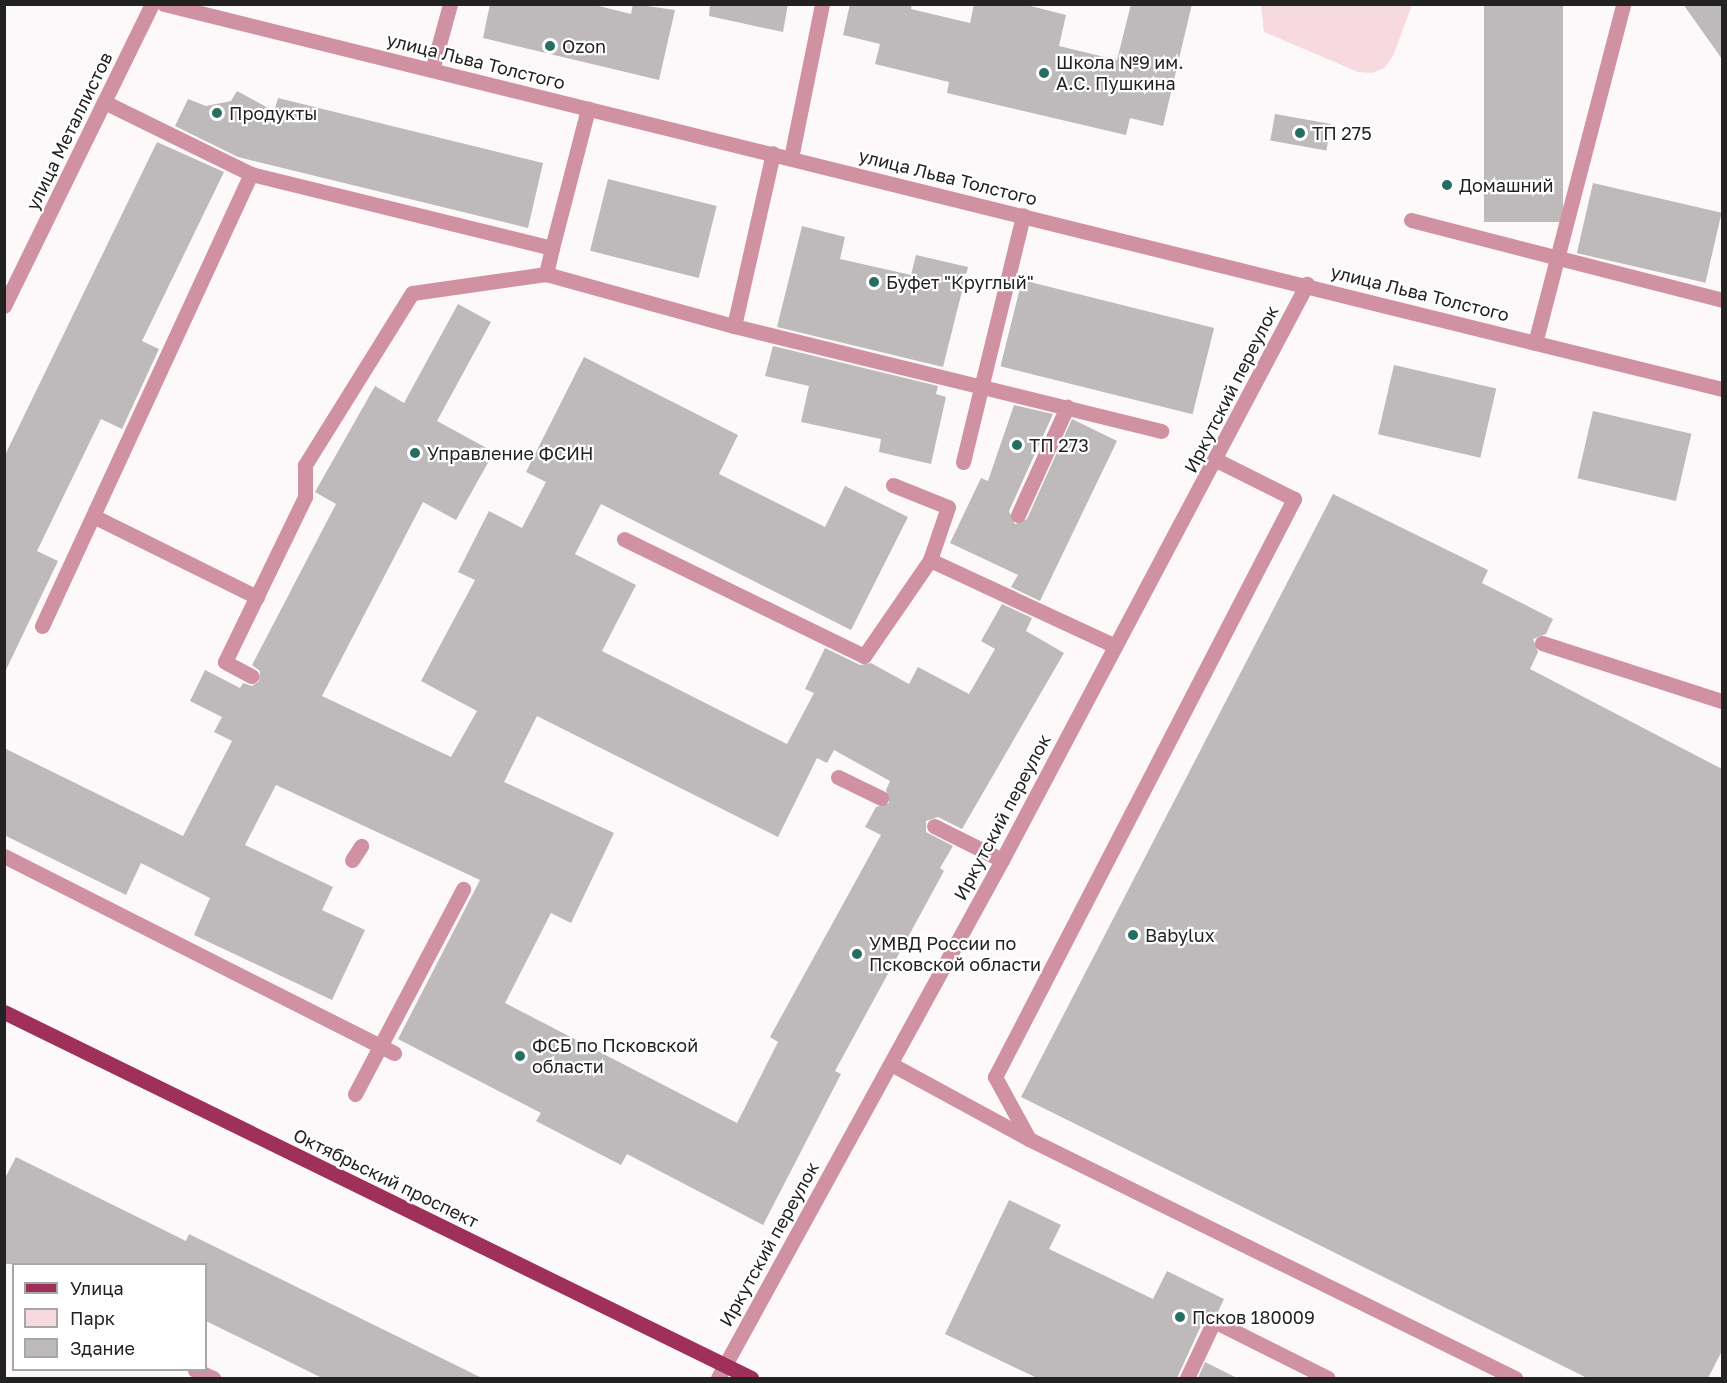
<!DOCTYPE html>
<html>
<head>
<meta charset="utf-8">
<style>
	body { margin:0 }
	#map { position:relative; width:1727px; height:1383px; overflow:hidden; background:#fdf9fa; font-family:"Golos Text",sans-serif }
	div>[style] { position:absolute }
	.green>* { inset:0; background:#f7d9e0 }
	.building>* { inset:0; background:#bebabb; transform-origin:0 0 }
	.service>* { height:15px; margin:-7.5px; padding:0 7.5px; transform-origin:7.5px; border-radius:7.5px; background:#d091a2 }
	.minor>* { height:15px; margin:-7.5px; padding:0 7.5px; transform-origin:7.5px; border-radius:7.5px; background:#d091a2 }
	.primary>* { height:15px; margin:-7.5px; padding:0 7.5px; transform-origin:7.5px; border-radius:7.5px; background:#9f305a }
	.dots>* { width:16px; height:16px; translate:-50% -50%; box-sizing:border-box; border:3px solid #fff; border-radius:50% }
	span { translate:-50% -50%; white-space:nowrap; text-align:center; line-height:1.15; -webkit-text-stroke:4.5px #fff; paint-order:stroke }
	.poi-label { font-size:18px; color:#232222 }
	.left { translate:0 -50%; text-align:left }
	.street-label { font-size:18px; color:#232222 }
	.frame { position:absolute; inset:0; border:6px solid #232222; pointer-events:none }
	.legend { position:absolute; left:12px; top:1263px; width:195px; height:108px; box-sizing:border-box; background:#fff; border:2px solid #a7a7a7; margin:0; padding:8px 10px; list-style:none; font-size:18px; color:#232222 }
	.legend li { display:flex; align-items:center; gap:12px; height:30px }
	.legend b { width:30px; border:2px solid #a7a7a7 }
</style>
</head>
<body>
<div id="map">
	<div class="green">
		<i style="clip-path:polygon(1261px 5px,1261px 4px,1412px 5px,1393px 56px,1384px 68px,1372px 73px,1358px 72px,1264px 32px)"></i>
	</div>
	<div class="building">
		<i style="clip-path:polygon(490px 4px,591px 4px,631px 14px,633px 4px,675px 10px,659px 80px,483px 38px)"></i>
		<i style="clip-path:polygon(710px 4px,788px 4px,783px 32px,709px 16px)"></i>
		<i style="clip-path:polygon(850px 4px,912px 4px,911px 9px,970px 23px,974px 4px,1023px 4px,1066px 15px,1059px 46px,1117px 60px,1131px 4px,1192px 4px,1163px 126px,1130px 118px,1126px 135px,947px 93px,949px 82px,875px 64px,880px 44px,843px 35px)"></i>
		<i style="left:1484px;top:4px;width:79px;height:218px"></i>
		<i style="clip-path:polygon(1683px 4px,1722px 4px,1722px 59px)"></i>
		<i style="clip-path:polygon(237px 91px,274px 111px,278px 98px,543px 163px,528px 228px,238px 157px,175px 126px,188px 99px,206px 106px,231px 101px)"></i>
		<i style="left:1275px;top:114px;width:57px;height:27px;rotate:10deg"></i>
		<i style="clip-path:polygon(157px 142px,224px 172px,142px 341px,159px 349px,122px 429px,101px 419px,37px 551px,58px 561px,4px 674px,4px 457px)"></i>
		<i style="left:608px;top:179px;width:112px;height:74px;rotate:14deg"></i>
		<i style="left:1593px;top:183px;width:132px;height:72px;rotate:13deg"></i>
		<i style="clip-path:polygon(802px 226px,845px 237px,840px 259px,911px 275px,916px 255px,968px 267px,943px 367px,777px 327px)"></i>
		<i style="left:1022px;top:280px;width:198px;height:89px;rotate:14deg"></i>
		<i style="clip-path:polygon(evenodd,458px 304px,491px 322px,437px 421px,494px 452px,456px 520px,423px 502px,322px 696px,451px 757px,477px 711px,421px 681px,475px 580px,458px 572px,489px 511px,522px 528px,546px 482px,526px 472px,584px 357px,738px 435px,719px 474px,825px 527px,845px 486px,908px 517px,851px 630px,601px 504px,575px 554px,636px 585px,602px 651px,787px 744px,814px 693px,805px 689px,825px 648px,860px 665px,871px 663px,909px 684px,918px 667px,969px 694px,995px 649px,981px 641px,1002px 604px,1032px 618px,1026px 631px,1064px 653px,962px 829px,938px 817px,926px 821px,926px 832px,953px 846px,940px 868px,944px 871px,835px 1071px,841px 1074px,763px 1225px,627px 1154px,621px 1165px,536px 1121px,541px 1113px,398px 1039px,480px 880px,276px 785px,245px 845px,333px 887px,322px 910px,365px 930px,332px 1000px,194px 935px,210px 898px,141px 863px,126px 895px,4px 835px,4px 748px,183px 836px,232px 741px,214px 732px,222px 717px,190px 701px,205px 670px,240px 688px,243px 683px,252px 686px,259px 681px,260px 671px,252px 665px,336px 504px,315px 492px,375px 386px,404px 403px,458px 304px,537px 716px,778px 837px,817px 758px,827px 763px,834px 750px,890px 781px,886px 790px,889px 803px,876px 807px,865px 827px,881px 835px,770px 1037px,778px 1042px,737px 1123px,505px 1003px,551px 913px,571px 923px,614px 833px,504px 782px,537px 716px)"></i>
		<i style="clip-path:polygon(773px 346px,938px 386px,936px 394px,946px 397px,931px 464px,879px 452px,881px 439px,801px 422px,809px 386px,765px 376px)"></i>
		<i style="left:1394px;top:365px;width:105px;height:71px;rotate:13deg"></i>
		<i style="clip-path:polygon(1014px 405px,1053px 414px,1009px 511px,1015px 524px,1027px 519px,1072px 419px,1117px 441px,1040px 601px,1011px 587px,1018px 575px,950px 543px,981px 478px,988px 481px)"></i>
		<i style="left:1593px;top:411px;width:101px;height:69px;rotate:13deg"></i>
		<i style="clip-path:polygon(1333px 494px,1488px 570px,1482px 583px,1553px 619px,1546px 634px,1533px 639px,1538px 652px,1530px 669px,1722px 769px,1722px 1351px,1708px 1378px,1587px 1378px,1021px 1097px)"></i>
		<i style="clip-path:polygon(16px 1157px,186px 1241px,189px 1234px,482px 1378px,322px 1378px,206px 1321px,206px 1264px,4px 1264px,4px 1180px)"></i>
		<i style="clip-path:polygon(1009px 1200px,1061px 1225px,1049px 1249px,1153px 1299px,1167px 1271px,1224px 1299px,1218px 1312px,1205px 1317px,1177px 1378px,1037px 1378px,945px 1334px)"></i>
		<i style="clip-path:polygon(1205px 1362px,1237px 1378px,1198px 1378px)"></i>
	</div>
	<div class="service">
		<i style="left:432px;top:70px;width:68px;rotate:-74.7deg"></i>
		<i style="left:791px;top:158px;width:157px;rotate:-78.6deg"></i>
		<i style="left:251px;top:174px;width:310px;rotate:13.8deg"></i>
		<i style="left:552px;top:248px;width:27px;rotate:103deg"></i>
		<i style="left:546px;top:274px;width:135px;rotate:171.9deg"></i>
		<i style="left:412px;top:293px;width:203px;rotate:121.9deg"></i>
		<i style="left:305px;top:465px;width:32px;rotate:90deg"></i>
		<i style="left:305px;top:497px;width:183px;rotate:115.9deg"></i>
		<i style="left:225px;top:662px;width:30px;rotate:28deg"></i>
		<i style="left:1411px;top:220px;width:321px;rotate:14.4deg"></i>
		<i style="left:552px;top:248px;width:144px;rotate:-75.5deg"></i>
		<i style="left:546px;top:274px;width:195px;rotate:15.5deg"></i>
		<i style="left:734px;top:326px;width:440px;rotate:13.8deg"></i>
		<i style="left:734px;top:326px;width:177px;rotate:-77.3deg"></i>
		<i style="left:1535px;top:343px;width:350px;rotate:-75.4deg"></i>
		<i style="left:963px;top:462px;width:254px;rotate:-76.3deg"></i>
		<i style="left:893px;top:485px;width:59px;rotate:21.8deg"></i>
		<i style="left:948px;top:507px;width:56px;rotate:108.8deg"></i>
		<i style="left:930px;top:560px;width:204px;rotate:24.9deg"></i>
		<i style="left:1018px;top:515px;width:119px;rotate:-65.6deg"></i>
		<i style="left:93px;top:516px;width:183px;rotate:26.3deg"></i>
		<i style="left:624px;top:539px;width:267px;rotate:26deg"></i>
		<i style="left:864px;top:656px;width:116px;rotate:-55.5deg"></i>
		<i style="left:42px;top:626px;width:498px;rotate:-65.2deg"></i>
		<i style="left:251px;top:174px;width:164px;rotate:-153.9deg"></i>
		<i style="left:1542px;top:643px;width:189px;rotate:17.9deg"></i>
		<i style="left:838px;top:777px;width:48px;rotate:26deg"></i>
		<i style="left:934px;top:826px;width:76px;rotate:26.6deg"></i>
		<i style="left:4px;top:856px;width:437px;rotate:26.8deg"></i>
		<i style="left:352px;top:860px;width:17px;rotate:-57deg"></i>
		<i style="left:891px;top:1064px;width:157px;rotate:28.5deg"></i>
		<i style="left:1029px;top:1139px;width:542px;rotate:26.19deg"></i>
		<i style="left:355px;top:1094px;width:232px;rotate:-62.2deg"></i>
		<i style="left:1029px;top:1139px;width:71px;rotate:-118.7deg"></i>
		<i style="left:995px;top:1077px;width:651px;rotate:-62.65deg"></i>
		<i style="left:1294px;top:499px;width:87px;rotate:-153.4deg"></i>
		<i style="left:195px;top:1370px;width:20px;rotate:24deg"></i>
		<i style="left:718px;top:1378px;width:15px;rotate:-62deg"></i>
		<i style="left:1187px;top:1378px;width:63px;rotate:-64.7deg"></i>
		<i style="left:1214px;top:1321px;width:127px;rotate:26.6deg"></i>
	</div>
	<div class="minor">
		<i style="left:164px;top:4px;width:1605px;rotate:13.88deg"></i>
		<i style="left:4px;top:306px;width:336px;rotate:-63.9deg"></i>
		<i style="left:725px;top:1365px;width:576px;rotate:-61.25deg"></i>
		<i style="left:1002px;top:860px;width:652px;rotate:-62.1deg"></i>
	</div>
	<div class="primary">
		<i style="left:4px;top:1012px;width:832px;rotate:26.1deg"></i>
	</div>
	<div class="dots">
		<i style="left:550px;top:46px;background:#266d62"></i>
		<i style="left:1044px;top:73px;background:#266d62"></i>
		<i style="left:217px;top:113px;background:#266d62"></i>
		<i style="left:1300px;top:133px;background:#266d62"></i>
		<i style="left:1447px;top:185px;background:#266d62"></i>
		<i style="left:874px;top:282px;background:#266d62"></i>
		<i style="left:1017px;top:445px;background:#266d62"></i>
		<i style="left:415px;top:453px;background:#266d62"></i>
		<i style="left:1133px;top:935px;background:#266d62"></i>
		<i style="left:857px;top:954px;background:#266d62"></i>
		<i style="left:520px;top:1056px;background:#266d62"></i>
		<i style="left:1180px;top:1317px;background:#266d62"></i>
	</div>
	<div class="poi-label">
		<span class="left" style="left:562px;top:46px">Ozon</span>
		<span class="left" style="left:1056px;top:73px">Школа №9 им.<br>А.С. Пушкина</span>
		<span class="left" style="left:229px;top:113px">Продукты</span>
		<span class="left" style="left:1312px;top:133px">ТП 275</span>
		<span class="left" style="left:1459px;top:185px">Домашний</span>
		<span class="left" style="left:886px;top:282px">Буфет "Круглый"</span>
		<span class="left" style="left:1029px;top:445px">ТП 273</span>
		<span class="left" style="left:427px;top:453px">Управление ФСИН</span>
		<span class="left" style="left:1145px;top:935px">Babylux</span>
		<span class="left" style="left:869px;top:954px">УМВД России по<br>Псковской области</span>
		<span class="left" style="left:532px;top:1056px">ФСБ по Псковской<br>области</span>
		<span class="left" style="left:1192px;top:1317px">Псков 180009</span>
	</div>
	<div class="street-label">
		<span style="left:476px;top:61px;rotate:14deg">улица Льва Толстого</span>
		<span style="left:69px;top:131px;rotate:-64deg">улица Металлистов</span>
		<span style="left:948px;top:177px;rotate:14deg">улица Льва Толстого</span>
		<span style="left:1420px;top:293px;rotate:14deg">улица Льва Толстого</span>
		<span style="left:1231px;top:389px;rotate:-63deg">Иркутский переулок</span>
		<span style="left:1002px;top:817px;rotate:-62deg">Иркутский переулок</span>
		<span style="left:386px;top:1178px;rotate:26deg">Октябрьский проспект</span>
		<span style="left:769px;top:1244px;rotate:-61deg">Иркутский переулок</span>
	</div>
	<div class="frame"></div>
	<ul class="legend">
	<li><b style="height:8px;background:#9f305a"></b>Улица</li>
	<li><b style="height:16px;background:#f7d9e0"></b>Парк</li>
	<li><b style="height:16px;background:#bebabb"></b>Здание</li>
	</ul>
</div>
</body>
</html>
